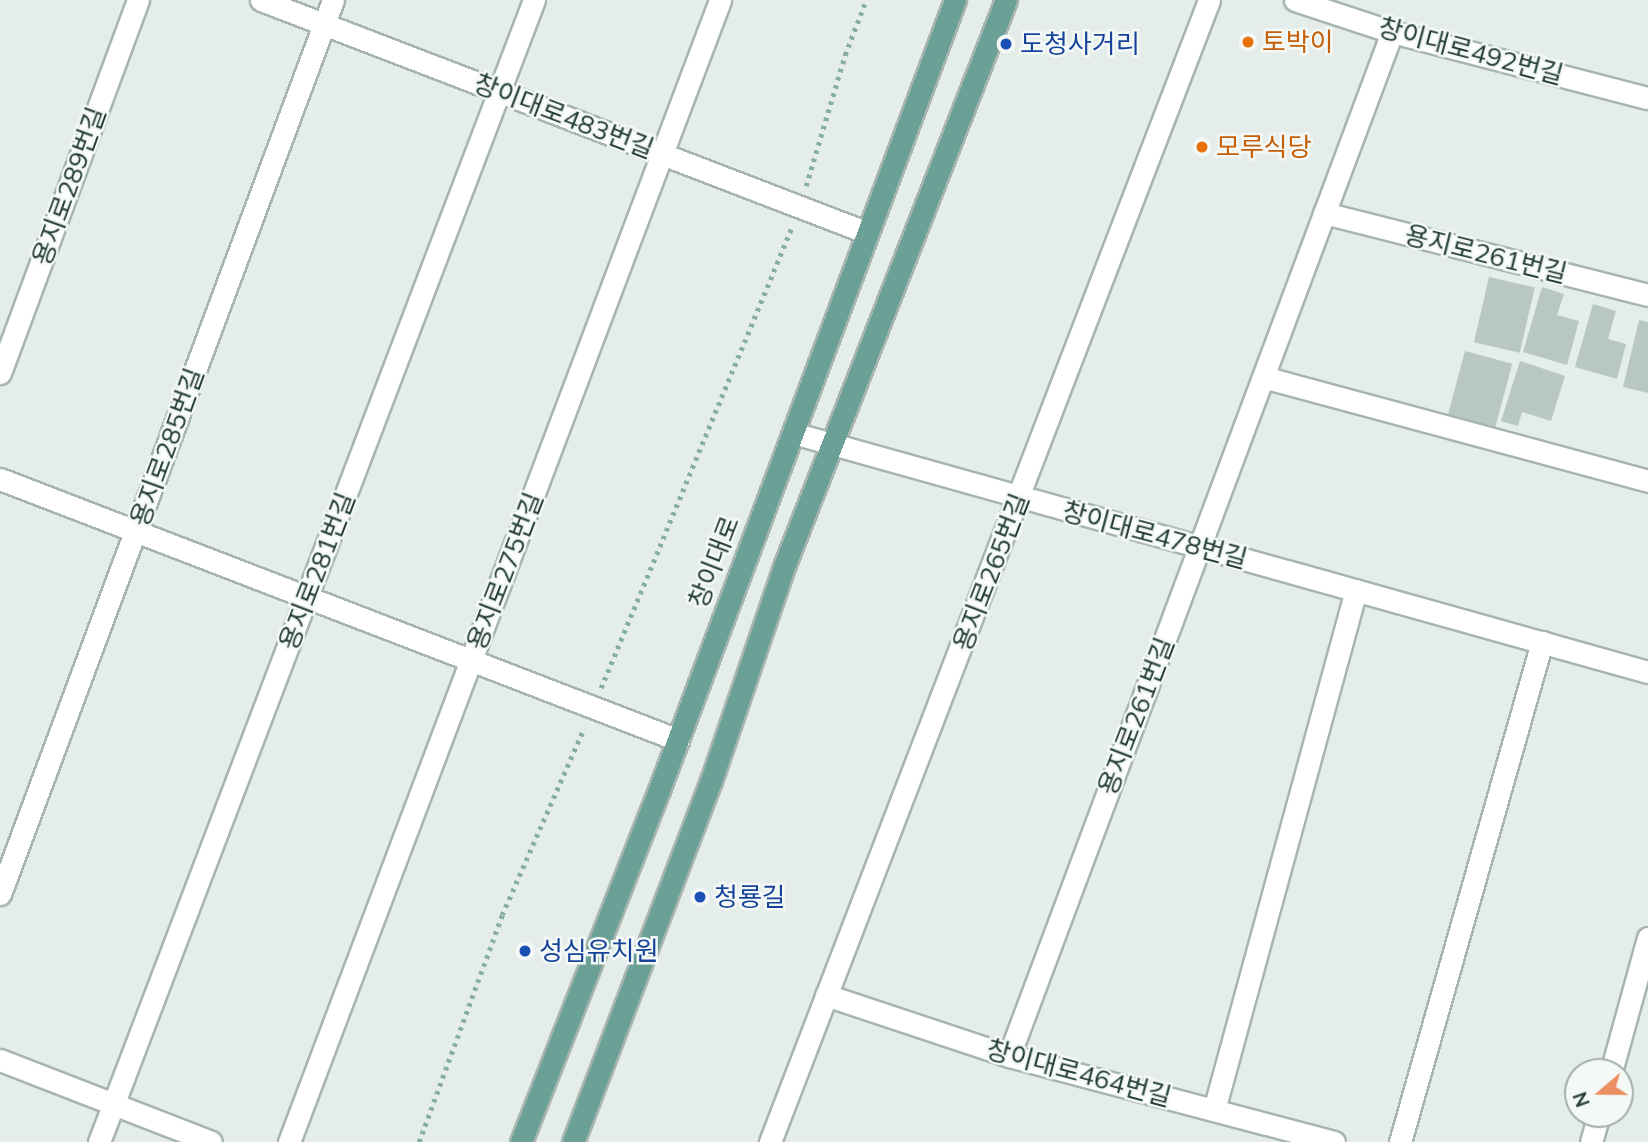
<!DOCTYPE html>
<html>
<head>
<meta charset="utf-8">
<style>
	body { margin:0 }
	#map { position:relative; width:1648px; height:1142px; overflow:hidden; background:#e4ede9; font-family:Mulish,"Noto Sans KR",sans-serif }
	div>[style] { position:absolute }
	.building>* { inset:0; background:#b9c7c3; transform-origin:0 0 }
	.path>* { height:4.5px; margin-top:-2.25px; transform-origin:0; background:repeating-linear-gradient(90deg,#86aea5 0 3.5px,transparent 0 8.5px) }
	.roads { filter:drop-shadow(2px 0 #a7b5b0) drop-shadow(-2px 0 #a7b5b0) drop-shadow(0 2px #a7b5b0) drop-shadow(0 -2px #a7b5b0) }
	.minor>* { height:21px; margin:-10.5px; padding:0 10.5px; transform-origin:10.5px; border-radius:10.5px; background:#fff }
	.major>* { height:21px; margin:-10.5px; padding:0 10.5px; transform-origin:10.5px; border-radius:10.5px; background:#6ba096 }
	.dots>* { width:19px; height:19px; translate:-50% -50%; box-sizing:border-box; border:4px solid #f4f9f7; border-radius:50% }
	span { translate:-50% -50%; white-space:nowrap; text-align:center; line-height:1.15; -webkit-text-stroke:5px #f4f9f7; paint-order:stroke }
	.food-label { font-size:26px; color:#c56008 }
	.left { translate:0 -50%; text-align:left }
	.transit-label { font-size:26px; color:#164399 }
	.street-label { font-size:26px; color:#243d38 }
	.north { position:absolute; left:1564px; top:1058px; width:70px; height:70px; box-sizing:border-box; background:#f4f9f7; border:2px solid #a1aeab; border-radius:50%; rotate:250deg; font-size:19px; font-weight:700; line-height:28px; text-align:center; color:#243d38 }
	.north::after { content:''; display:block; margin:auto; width:24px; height:32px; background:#eb8f63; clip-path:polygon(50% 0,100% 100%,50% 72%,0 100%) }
</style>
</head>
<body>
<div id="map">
	<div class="building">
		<i style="left:1489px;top:277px;width:47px;height:67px;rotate:13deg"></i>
		<i style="clip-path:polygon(1542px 287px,1564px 294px,1557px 315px,1579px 321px,1567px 365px,1523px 352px)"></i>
		<i style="clip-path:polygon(1593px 304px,1616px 311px,1608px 339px,1626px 344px,1617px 379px,1575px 367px)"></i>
		<i style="clip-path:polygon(1639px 320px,1648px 322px,1648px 393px,1623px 387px)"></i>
		<i style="left:1465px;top:351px;width:49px;height:67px;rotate:15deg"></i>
		<i style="clip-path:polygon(1520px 361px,1565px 376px,1551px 421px,1522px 412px,1518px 426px,1501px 421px)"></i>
	</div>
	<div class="path">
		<i style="left:806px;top:186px;width:137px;rotate:-73.4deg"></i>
		<i style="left:845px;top:55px;width:59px;rotate:-69.1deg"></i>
		<i style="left:601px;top:688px;width:499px;rotate:-67.5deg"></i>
		<i style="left:419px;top:1142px;width:242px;rotate:-69.9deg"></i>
		<i style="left:502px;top:915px;width:204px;rotate:-66.3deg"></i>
	</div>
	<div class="roads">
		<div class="minor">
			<i style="left:261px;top:0;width:650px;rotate:21deg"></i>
			<i style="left:1295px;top:0;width:102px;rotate:18.3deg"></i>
			<i style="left:1392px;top:32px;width:264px;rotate:14.5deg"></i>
			<i style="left:1324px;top:213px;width:334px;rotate:14.2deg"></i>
			<i style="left:0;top:373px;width:398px;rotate:-69.7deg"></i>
			<i style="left:1263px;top:377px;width:399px;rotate:15.1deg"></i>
			<i style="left:793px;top:433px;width:888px;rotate:15.62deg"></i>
			<i style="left:0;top:479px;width:727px;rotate:21.05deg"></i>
			<i style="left:0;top:894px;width:954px;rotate:-69.57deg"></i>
			<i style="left:826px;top:995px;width:193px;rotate:18.4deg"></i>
			<i style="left:1009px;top:1056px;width:336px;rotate:14.8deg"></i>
			<i style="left:1009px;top:1056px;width:1093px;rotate:-69.49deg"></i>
			<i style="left:0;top:1060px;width:226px;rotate:21.2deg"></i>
			<i style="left:1611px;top:1072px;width:139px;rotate:-74.6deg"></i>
			<i style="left:1214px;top:1110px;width:539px;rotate:-74.73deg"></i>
			<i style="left:99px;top:1142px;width:1222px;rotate:-69.15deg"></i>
			<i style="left:289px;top:1142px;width:1221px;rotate:-69.32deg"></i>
			<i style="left:770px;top:1142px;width:1223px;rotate:-68.97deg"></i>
			<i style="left:1400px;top:1142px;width:520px;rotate:-74.15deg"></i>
			<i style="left:1591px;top:1142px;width:29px;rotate:-74deg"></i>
		</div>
		<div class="major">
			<i style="left:521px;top:1142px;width:378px;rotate:-68.6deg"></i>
			<i style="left:659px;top:790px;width:844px;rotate:-69.46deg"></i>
			<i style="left:573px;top:1142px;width:386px;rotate:-69.1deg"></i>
			<i style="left:711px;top:781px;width:229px;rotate:-71.2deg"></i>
			<i style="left:785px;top:564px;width:606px;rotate:-68.6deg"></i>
		</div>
	</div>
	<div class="dots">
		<i style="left:1248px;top:42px;background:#e8710a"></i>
		<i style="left:1006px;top:44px;background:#1a4fb4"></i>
		<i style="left:1202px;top:147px;background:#e8710a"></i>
		<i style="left:700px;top:897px;background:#1a4fb4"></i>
		<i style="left:525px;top:951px;background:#1a4fb4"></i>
	</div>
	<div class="food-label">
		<span class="left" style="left:1262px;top:42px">토박이</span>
		<span class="left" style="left:1216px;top:147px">모루식당</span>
	</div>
	<div class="transit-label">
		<span class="left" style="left:1020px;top:44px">도청사거리</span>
		<span class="left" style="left:714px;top:897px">청룡길</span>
		<span class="left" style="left:539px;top:951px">성심유치원</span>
	</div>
	<div class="street-label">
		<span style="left:1471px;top:51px;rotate:15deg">창이대로492번길</span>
		<span style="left:564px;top:116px;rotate:21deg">창이대로483번길</span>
		<span style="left:69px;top:186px;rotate:-70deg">용지로289번길</span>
		<span style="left:1486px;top:254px;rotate:14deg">용지로261번길</span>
		<span style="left:167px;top:447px;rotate:-70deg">용지로285번길</span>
		<span style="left:1155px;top:535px;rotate:15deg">창이대로478번길</span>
		<span style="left:714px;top:562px;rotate:-69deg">창이대로</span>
		<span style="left:317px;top:571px;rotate:-69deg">용지로281번길</span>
		<span style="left:505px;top:571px;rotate:-69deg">용지로275번길</span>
		<span style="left:991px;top:572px;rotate:-69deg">용지로265번길</span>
		<span style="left:1136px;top:716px;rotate:-69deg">용지로261번길</span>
		<span style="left:1079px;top:1073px;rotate:15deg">창이대로464번길</span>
	</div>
	<div class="north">N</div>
</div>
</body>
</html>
